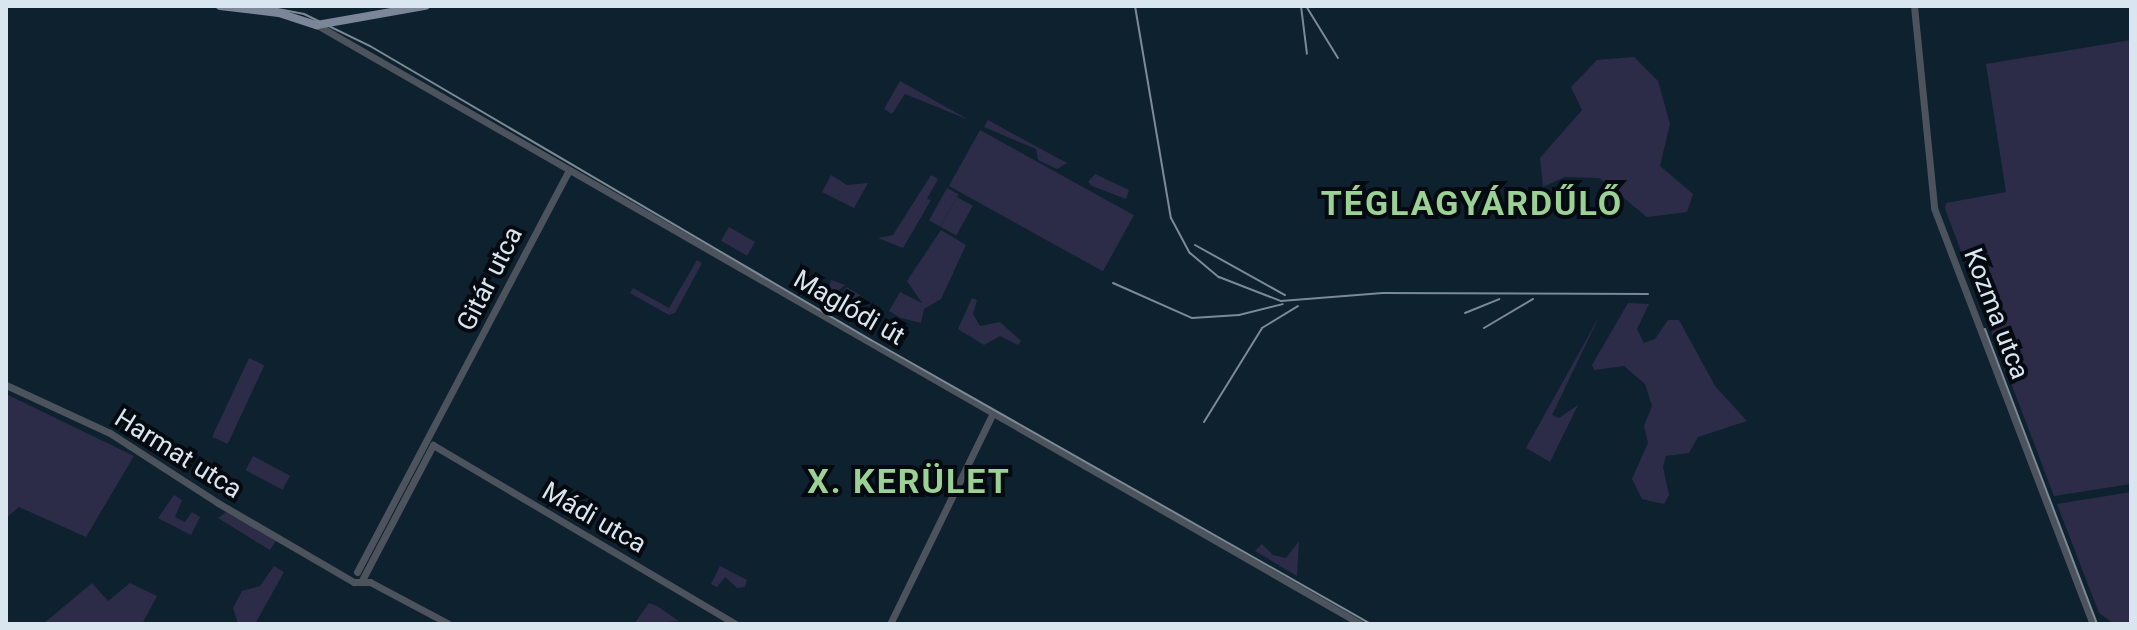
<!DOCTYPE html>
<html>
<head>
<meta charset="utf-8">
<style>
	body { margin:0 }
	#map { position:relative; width:2137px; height:630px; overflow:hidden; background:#0e212f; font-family:Roboto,sans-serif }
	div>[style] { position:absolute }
	.green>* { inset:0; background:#2c2c48; transform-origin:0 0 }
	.tertiary>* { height:7px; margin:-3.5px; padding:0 3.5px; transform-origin:3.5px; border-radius:3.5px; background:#4d535c }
	.primary>* { height:8px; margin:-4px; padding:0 4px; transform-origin:4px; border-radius:4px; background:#7b8699 }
	.tram>* { height:2px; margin:-1px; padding:0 1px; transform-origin:1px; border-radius:1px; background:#7b8a95 }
	.rail>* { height:2px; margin:-1px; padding:0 1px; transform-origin:1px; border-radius:1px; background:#7b8a95 }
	span { translate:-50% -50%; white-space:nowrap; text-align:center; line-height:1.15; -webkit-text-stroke:8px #040a10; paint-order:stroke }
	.street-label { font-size:26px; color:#dae6ef }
	.district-label { font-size:34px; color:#9bd195; font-weight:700; letter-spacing:2px }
	.frame { position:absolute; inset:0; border:8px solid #dae6ef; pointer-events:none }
</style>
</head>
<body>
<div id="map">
	<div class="green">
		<i style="clip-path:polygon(2131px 40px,2131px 484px,2054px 496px,1945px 209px,1946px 203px,2006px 192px,1986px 64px)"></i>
		<i style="clip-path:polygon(1634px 57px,1658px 81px,1670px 124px,1660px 166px,1693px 194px,1687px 212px,1647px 217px,1599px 178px,1565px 177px,1543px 187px,1540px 158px,1582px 110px,1571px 87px,1597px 60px)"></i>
		<i style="clip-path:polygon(900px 81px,969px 120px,905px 94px,892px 114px,884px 109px)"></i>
		<i style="clip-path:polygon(988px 120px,1006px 130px,1067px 163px,1057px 169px,1038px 160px,1036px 149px,984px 127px)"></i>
		<i style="left:980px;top:130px;width:176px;height:64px;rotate:29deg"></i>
		<i style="clip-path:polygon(1095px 174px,1129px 190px,1126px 199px,1092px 186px,1088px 182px)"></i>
		<i style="clip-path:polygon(831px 175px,847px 185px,868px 183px,854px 208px,822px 192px)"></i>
		<i style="clip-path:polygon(931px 175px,938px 179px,927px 199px,931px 200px,903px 248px,878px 238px,893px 235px)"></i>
		<i style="left:947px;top:188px;width:13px;height:37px;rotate:29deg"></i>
		<i style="left:957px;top:197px;width:18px;height:34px;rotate:29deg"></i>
		<i style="left:729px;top:227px;width:30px;height:16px;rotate:30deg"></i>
		<i style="clip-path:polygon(941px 230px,966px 245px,941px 299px,924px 309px,921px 323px,901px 318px,889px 311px,900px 292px,922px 303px,907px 281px)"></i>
		<i style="clip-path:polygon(697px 260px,702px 263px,675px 313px,669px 315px,630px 293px,633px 288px,669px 308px)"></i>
		<i style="clip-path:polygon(831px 280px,845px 285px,832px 296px,835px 302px,850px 305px,842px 295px,846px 287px,860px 295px,850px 315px,826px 303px)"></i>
		<i style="clip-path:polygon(972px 298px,977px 300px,973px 314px,980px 326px,1000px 322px,1021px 341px,1018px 345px,1000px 336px,984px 345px,958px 329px)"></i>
		<i style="clip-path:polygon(1628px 303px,1649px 304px,1637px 329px,1644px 343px,1655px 339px,1668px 320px,1679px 320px,1715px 386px,1747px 421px,1698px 437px,1689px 453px,1666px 456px,1663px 467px,1669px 495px,1664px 504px,1642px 499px,1632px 479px,1648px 443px,1644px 426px,1652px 406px,1645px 384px,1624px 366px,1594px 370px,1592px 365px)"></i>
		<i style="clip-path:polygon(1600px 315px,1552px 415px,1559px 418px,1578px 405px,1550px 462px,1526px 448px)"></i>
		<i style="left:249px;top:358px;width:17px;height:87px;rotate:25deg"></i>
		<i style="clip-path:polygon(6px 394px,134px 456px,86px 537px,19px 507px,6px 518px)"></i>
		<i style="left:253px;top:456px;width:42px;height:16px;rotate:28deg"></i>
		<i style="clip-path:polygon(2131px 492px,2131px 624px,2114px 624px,2099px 613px,2057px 504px)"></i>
		<i style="clip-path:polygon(174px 495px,182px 500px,175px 517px,185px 522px,192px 512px,200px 517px,191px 535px,158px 518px)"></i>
		<i style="clip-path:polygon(226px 512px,276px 540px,270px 550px,218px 518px)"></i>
		<i style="clip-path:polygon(1299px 541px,1297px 576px,1255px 551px,1262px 544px,1273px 555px,1286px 558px)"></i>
		<i style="clip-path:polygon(274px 566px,284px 572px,255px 624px,238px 624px,233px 608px,242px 591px,260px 586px)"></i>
		<i style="clip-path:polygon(720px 566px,747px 580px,745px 587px,737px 588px,725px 577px,717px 587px,711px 584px)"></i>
		<i style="clip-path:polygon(92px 583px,108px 601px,130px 583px,157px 596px,142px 624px,43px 624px)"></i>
		<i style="clip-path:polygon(649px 603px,657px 606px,679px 621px,639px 624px,636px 621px)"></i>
	</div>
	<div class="tertiary">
		<i style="left:1914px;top:6px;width:203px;rotate:84.3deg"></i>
		<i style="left:1934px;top:208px;width:445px;rotate:69.1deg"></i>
		<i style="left:317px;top:25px;width:1204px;rotate:29.85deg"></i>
		<i style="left:6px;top:385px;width:115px;rotate:24.8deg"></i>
		<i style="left:110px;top:433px;width:129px;rotate:32.9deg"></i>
		<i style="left:218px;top:503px;width:157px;rotate:30.2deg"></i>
		<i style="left:354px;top:582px;width:16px"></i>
		<i style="left:370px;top:582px;width:89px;rotate:28deg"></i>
		<i style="left:433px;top:445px;width:352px;rotate:30.6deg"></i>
		<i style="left:357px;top:572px;width:453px;rotate:-62.2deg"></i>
		<i style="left:361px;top:582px;width:155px;rotate:-62.3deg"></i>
		<i style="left:890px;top:624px;width:235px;rotate:-64deg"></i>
	</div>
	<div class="primary">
		<i style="left:220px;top:6px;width:59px;rotate:6.8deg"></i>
		<i style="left:279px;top:13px;width:40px;rotate:18deg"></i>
		<i style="left:317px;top:25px;width:110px;rotate:-10deg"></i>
	</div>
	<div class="tram">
		<i style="left:262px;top:6px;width:43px;rotate:10.8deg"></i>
		<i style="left:304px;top:14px;width:73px;rotate:25.9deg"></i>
		<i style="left:370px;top:46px;width:581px;rotate:30.41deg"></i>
		<i style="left:871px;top:340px;width:575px;rotate:29.6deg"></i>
		<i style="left:1985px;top:329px;width:316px;rotate:69.2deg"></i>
	</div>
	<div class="rail">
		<i style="left:1135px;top:6px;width:215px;rotate:80.4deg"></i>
		<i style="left:1171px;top:218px;width:40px;rotate:62deg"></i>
		<i style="left:1190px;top:253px;width:38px;rotate:40deg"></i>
		<i style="left:1219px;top:277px;width:66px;rotate:21.2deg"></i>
		<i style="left:1281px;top:301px;width:102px;rotate:-4.5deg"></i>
		<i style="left:1383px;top:293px;width:265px;rotate:0.2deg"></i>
		<i style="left:1301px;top:6px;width:48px;rotate:82.9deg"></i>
		<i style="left:1306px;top:6px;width:61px;rotate:58.4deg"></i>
		<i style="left:1195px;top:245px;width:103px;rotate:29.1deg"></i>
		<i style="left:1113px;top:283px;width:86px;rotate:23.9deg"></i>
		<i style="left:1192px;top:318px;width:47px;rotate:-3.7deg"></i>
		<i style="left:1239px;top:315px;width:45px;rotate:-14deg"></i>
		<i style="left:1465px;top:313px;width:37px;rotate:-22deg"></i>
		<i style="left:1484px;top:328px;width:57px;rotate:-30.6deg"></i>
		<i style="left:1204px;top:422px;width:110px;rotate:-58.3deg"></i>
		<i style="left:1262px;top:328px;width:42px;rotate:-31.4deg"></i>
	</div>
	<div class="street-label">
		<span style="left:490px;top:279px;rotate:-63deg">Gitár utca</span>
		<span style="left:849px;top:308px;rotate:30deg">Maglódi út</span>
		<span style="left:1996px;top:314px;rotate:69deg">Kozma utca</span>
		<span style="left:178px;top:454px;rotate:32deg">Harmat utca</span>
		<span style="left:594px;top:518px;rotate:30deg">Mádi utca</span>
	</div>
	<div class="district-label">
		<span style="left:1472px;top:204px">TÉGLAGYÁRDŰLŐ</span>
		<span style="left:909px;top:482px">X. KERÜLET</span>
	</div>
	<div class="frame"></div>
</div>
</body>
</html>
